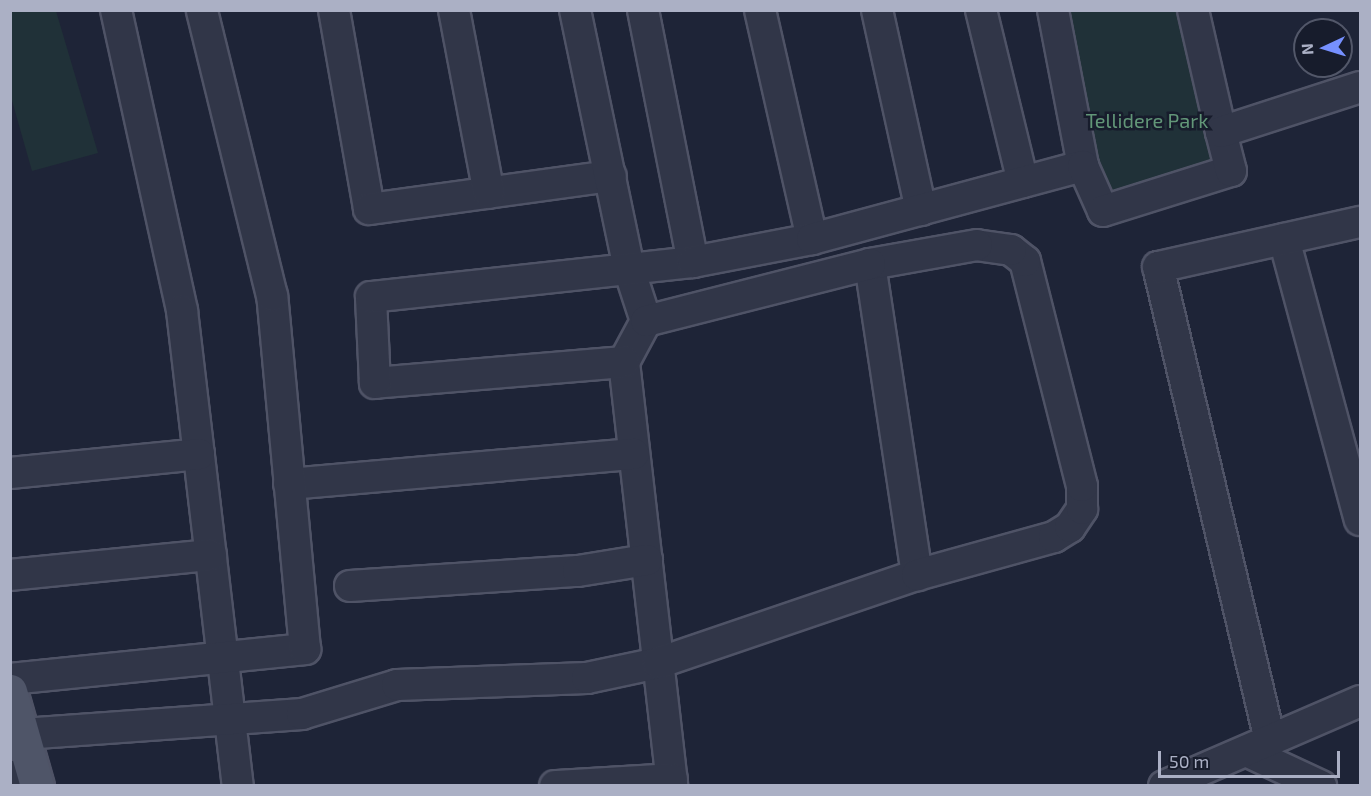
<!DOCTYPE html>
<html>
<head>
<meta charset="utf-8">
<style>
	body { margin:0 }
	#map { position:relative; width:1371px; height:796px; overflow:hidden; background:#1e2437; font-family:"Exo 2",sans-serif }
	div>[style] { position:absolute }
	.green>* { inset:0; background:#203138 }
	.roads { filter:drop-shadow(2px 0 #4f5366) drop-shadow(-2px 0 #4f5366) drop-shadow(0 2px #4f5366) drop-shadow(0 -2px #4f5366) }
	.minor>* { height:30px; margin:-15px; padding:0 15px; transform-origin:15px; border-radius:15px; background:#313648 }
	.major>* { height:33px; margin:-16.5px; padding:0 16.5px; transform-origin:16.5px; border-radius:16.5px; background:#4f5568 }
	span { translate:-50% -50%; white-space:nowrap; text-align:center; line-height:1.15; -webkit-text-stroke:5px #171c2c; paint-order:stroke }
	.park-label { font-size:20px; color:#629678 }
	.frame { position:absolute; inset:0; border:12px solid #abb0c5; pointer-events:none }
	.north { position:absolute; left:1293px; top:18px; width:60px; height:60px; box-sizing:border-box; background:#171c2c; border:2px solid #525769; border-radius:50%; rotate:266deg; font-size:16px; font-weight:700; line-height:24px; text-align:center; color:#abb0c5 }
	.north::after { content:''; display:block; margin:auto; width:21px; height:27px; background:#7690ff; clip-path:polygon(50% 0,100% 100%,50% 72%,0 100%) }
	.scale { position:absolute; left:1158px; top:751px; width:182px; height:27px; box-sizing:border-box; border:3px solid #abb0c5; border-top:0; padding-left:8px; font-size:18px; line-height:21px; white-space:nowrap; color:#abb0c5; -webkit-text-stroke:4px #171c2c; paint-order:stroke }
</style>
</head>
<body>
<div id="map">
	<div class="green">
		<i style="clip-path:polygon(11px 10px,56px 11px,98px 153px,32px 171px,11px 97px)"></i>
		<i style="clip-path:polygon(1061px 11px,1187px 11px,1224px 167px,1106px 203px)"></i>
	</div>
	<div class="roads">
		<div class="minor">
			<i style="left:116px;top:10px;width:308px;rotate:77.6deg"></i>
			<i style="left:182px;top:311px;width:478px;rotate:83.3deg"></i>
			<i style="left:334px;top:10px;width:202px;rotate:80deg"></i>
			<i style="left:369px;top:209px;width:244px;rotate:-7.8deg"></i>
			<i style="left:454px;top:10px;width:186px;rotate:79.2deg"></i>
			<i style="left:575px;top:10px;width:265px;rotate:78.2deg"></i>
			<i style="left:629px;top:269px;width:55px;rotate:71.9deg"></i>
			<i style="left:646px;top:321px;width:47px;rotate:118.2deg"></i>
			<i style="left:624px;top:362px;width:427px;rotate:83.5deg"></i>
			<i style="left:643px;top:10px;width:257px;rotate:78.8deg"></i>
			<i style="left:760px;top:10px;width:235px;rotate:77.2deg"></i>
			<i style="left:877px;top:10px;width:205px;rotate:77.6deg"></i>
			<i style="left:981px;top:10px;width:177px;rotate:76.3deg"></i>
			<i style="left:1053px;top:10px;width:159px;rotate:79.1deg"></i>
			<i style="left:1193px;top:10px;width:125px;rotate:77.1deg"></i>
			<i style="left:1284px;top:239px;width:291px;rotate:74.9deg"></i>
			<i style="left:870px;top:264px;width:315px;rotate:81.4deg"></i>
			<i style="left:624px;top:362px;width:250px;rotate:175.2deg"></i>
			<i style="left:375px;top:383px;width:86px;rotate:-92.7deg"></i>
			<i style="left:371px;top:297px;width:324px;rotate:-6.2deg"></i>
			<i style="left:693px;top:262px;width:121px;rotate:-10.9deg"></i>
			<i style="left:812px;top:239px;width:281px;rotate:-15.1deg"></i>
			<i style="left:1083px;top:166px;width:49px;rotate:66deg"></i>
			<i style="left:1103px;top:211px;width:134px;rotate:-17.4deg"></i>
			<i style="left:1231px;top:171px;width:40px;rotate:-104.4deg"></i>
			<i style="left:1221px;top:132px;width:146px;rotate:-17.9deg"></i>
			<i style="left:10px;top:473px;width:190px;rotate:-5.7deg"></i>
			<i style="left:289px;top:484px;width:346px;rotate:-5deg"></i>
			<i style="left:10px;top:575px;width:202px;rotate:-5.7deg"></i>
			<i style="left:350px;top:586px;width:228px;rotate:-3.8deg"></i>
			<i style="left:578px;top:571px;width:70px;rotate:-9.1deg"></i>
			<i style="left:10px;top:679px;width:297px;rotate:-5.8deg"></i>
			<i style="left:305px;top:649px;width:355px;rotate:-95.3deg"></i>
			<i style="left:272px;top:296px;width:294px;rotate:-103.8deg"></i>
			<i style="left:23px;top:734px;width:280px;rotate:-4.1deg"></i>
			<i style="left:302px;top:714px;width:99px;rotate:-17deg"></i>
			<i style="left:397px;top:685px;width:190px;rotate:-2.1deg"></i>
			<i style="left:587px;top:678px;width:73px;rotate:-11.9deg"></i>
			<i style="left:658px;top:663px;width:274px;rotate:-18.8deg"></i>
			<i style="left:917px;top:575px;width:142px;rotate:-15.5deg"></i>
			<i style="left:1054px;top:537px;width:19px;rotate:-32deg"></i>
			<i style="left:1070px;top:527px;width:22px;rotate:-56deg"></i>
			<i style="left:1082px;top:509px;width:23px;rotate:-90deg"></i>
			<i style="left:1082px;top:486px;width:232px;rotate:-104.2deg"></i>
			<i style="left:1025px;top:261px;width:18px;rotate:-142deg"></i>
			<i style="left:1011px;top:250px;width:34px;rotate:-172deg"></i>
			<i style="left:977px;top:245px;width:109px;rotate:169.9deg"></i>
			<i style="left:870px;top:264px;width:231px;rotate:165.7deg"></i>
			<i style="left:1270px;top:740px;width:486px;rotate:-103.3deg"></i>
			<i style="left:1158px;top:267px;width:207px;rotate:-12.6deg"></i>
			<i style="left:1246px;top:751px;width:83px;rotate:25deg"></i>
			<i style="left:10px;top:777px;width:24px;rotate:-12deg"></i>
			<i style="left:555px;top:786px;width:117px;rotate:-3.4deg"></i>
			<i style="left:1164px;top:786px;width:214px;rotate:-23.4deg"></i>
		</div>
		<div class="major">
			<i style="left:10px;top:691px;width:99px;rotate:74.1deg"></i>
		</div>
	</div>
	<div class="park-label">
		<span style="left:1147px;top:120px">Tellidere Park</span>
	</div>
	<div class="frame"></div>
	<div class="north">N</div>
	<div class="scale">50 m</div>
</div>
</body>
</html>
